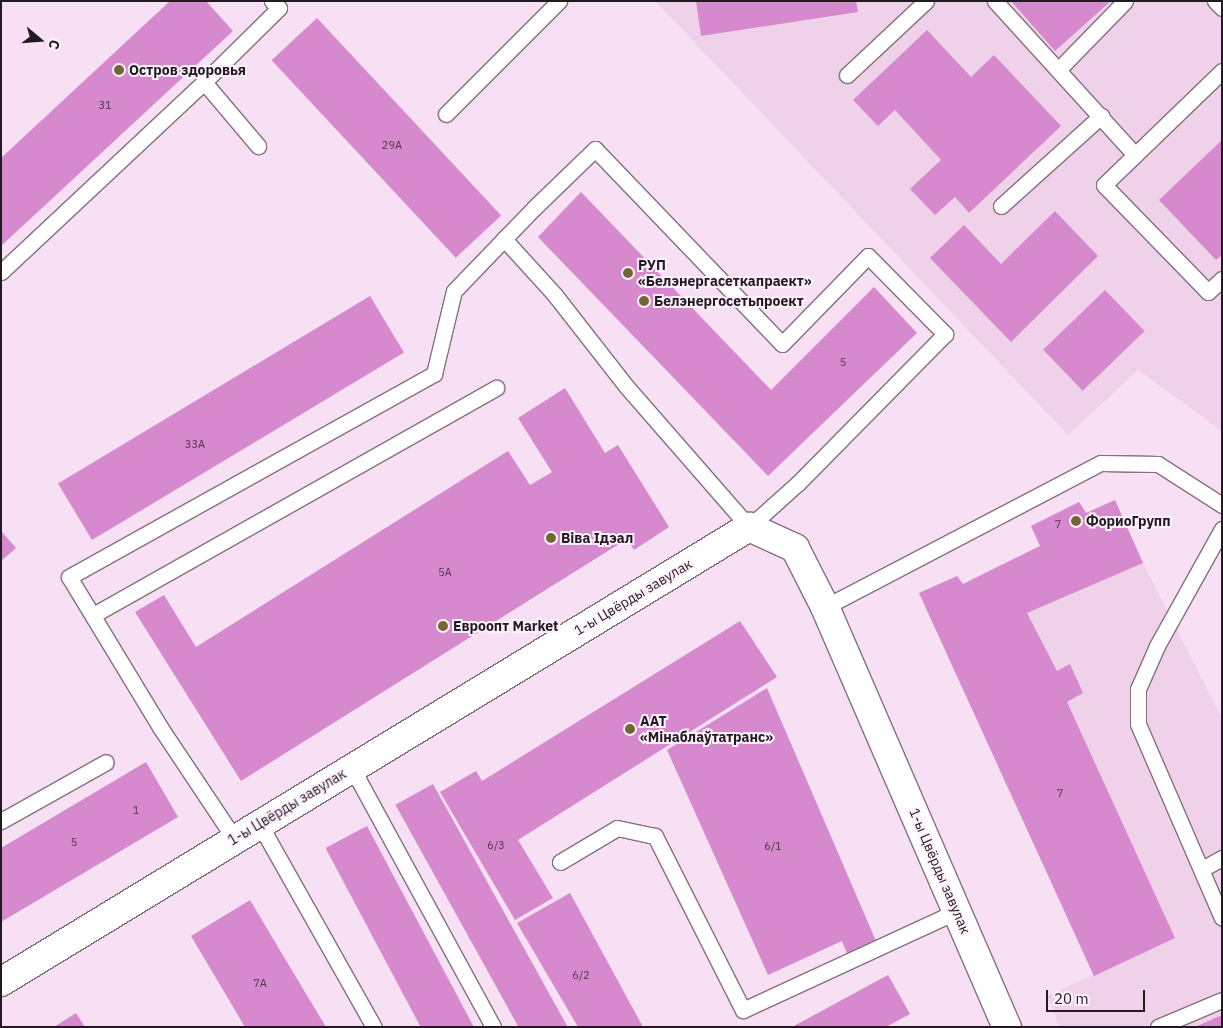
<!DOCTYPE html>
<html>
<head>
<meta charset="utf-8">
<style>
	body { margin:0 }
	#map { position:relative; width:1223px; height:1028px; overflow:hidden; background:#f7e0f3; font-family:"IBM Plex Sans",sans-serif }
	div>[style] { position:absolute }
	.built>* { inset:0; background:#efd2ea }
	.building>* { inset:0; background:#d689cd; transform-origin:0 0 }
	.roads { filter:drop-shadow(1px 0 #847081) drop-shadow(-1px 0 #847081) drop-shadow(0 1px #847081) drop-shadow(0 -1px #847081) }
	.lane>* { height:15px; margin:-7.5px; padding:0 7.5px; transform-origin:7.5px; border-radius:7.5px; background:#fff }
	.street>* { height:28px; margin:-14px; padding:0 14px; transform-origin:14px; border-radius:14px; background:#fff }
	.dots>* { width:14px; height:14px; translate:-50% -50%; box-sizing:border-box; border:2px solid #fef1fc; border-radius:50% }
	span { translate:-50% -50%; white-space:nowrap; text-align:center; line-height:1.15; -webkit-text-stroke:4px #fef1fc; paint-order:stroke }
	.number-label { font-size:11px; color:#4f364c }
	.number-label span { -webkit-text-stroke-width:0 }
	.poi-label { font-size:14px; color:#221a21; font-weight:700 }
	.left { translate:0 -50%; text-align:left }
	.street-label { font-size:14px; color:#221a21 }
	.frame { position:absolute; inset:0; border:2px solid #221a21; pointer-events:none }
	.north { position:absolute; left:15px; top:15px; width:50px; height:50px; -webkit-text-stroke:4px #fef1fc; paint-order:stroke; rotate:108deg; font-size:14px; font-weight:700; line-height:20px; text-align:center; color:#221a21 }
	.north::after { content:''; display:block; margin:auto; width:18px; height:22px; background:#221a21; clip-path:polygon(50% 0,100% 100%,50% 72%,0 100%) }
	.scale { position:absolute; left:1046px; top:990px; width:99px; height:22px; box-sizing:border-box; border:2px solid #221a21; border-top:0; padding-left:6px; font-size:15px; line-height:18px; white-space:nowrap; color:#221a21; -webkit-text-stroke:4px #fef1fc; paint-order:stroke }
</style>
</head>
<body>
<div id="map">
	<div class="built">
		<i style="clip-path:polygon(655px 1px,1222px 1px,1222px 431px,1138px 370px,1068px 435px)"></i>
		<i style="clip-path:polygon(1115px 500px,1143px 563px,1222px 718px,1222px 1027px,1060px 1027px,1047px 996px,1093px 975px,919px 593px,957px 576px,964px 584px,1040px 546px,1031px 526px,1079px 502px,1087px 513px)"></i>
	</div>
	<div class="building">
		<i style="clip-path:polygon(170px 1px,206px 1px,233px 31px,1px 246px,1px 158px)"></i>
		<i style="clip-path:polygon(696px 1px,856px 1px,858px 12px,701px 36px)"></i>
		<i style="clip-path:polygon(1011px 1px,1111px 1px,1055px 51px)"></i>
		<i style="left:317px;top:18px;width:270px;height:62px;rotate:47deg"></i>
		<i style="clip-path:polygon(927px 30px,971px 77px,994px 55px,1061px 126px,969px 213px,955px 197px,935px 215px,910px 189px,941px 160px,895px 110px,878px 126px,853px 100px)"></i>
		<i style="clip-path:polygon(1222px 140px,1222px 255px,1216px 260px,1159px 200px)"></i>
		<i style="clip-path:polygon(581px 192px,771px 390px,874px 287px,917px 333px,768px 476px,538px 237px)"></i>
		<i style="clip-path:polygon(1055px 211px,1098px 256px,1011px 342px,930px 258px,964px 225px,1001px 264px)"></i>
		<i style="left:1105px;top:290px;width:57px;height:86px;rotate:46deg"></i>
		<i style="left:370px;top:296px;width:66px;height:364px;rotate:59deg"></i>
		<i style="clip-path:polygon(565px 388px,605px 453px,618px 445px,669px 527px,634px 550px,627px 539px,241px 781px,135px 612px,164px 595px,196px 647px,508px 451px,530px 485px,552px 472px,518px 418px)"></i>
		<i style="clip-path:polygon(1115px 500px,1143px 563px,1027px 613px,1057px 671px,1070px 664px,1083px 693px,1067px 702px,1175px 938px,1094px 976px,919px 593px,957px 576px,963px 584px,1040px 546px,1031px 526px,1079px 502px,1086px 513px)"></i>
		<i style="clip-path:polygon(1px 531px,16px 548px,1px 561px)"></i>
		<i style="clip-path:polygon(740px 621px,777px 677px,518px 840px,553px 898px,515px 920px,440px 792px,476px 771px,482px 781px)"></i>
		<i style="clip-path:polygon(767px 688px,876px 941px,848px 956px,842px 941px,768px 975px,667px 750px)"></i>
		<i style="clip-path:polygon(146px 762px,178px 817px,1px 922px,1px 848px)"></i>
		<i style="left:433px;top:784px;width:277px;height:43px;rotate:61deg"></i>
		<i style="left:367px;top:826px;width:227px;height:47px;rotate:62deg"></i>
		<i style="clip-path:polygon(570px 893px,643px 1027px,578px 1027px,517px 923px)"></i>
		<i style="clip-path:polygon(250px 900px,275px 942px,326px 1027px,245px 1027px,191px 936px)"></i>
		<i style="clip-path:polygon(888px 975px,910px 1014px,886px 1027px,792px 1027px)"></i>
		<i style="clip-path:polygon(76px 1013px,85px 1027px,54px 1027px)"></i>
		<i style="clip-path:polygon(1222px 1015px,1222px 1027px,1195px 1027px)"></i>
	</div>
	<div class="roads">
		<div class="lane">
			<i style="left:995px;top:1px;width:208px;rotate:47.7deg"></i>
			<i style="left:1215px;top:1px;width:10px;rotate:45deg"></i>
			<i style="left:1058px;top:70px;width:96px;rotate:-45.8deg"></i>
			<i style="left:1222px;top:71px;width:164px;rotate:136deg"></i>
			<i style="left:1104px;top:185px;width:149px;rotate:45.8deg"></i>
			<i style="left:1208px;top:292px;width:19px;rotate:-43deg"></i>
			<i style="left:847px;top:75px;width:108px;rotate:-43.1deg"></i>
			<i style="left:204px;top:82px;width:84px;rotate:49.8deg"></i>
			<i style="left:446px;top:114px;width:160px;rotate:-45deg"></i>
			<i style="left:1001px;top:206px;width:135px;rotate:-42deg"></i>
			<i style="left:1px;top:272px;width:278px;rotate:-43.1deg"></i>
			<i style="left:204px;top:82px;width:105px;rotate:-44.6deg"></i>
			<i style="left:279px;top:8px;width:10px;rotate:-135deg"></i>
			<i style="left:1222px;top:529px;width:134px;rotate:119.1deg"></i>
			<i style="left:1157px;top:646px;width:47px;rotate:113.8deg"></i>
			<i style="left:1138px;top:689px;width:35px;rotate:90deg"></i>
			<i style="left:1138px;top:724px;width:211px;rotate:66.6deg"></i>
			<i style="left:825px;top:607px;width:311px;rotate:-27.6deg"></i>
			<i style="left:1101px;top:463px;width:57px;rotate:1deg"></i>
			<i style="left:1158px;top:464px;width:76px;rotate:32.6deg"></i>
			<i style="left:93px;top:615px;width:463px;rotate:-29.4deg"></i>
			<i style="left:352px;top:768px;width:295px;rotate:61.4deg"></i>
			<i style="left:1px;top:821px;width:120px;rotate:-29.3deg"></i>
			<i style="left:259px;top:823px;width:234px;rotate:60.6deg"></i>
			<i style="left:234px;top:838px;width:133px;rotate:-123.7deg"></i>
			<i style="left:160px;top:727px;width:175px;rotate:-121.2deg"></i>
			<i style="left:69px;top:577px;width:418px;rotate:-29.1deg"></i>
			<i style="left:434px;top:374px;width:85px;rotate:-76.5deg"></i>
			<i style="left:454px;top:291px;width:72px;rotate:-46.1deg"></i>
			<i style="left:504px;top:239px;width:43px;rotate:-45.9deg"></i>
			<i style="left:534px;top:208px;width:85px;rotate:-44deg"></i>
			<i style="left:595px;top:149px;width:270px;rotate:46.2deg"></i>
			<i style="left:782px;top:344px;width:123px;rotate:-45.7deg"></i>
			<i style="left:868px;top:256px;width:110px;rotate:45.4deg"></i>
			<i style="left:945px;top:334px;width:209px;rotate:134.6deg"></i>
			<i style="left:798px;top:483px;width:66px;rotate:138.1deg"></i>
			<i style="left:749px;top:527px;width:187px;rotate:-131.1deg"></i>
			<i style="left:626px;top:386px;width:115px;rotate:-128deg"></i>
			<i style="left:555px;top:295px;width:76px;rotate:-132.3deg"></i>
			<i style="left:560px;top:862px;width:66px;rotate:-30.8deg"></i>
			<i style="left:617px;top:828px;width:39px;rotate:12deg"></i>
			<i style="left:655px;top:836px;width:195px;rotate:63.2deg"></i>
			<i style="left:743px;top:1010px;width:236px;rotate:-24.8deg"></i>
			<i style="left:1202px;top:869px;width:23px;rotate:-29deg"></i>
			<i style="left:1158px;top:1027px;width:69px;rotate:-22.9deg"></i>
		</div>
		<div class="street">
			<i style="left:1px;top:982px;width:876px;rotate:-31.31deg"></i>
			<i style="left:749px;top:527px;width:51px;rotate:24.5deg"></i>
			<i style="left:795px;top:548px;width:66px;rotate:63deg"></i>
			<i style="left:825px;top:607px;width:458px;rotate:66.6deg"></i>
		</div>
	</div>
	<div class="dots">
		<i style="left:119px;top:70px;background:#726633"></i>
		<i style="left:628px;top:273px;background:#726633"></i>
		<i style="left:644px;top:301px;background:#726633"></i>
		<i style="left:1076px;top:521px;background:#726633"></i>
		<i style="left:551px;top:538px;background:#726633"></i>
		<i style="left:443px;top:626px;background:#726633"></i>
		<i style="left:630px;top:729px;background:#726633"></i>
	</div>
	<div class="number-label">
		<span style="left:105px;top:105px">31</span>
		<span style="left:392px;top:145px">29А</span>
		<span style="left:843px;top:362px">5</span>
		<span style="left:195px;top:444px">33А</span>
		<span style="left:1058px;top:524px">7</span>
		<span style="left:445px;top:572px">5А</span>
		<span style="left:1060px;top:793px">7</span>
		<span style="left:136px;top:810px">1</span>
		<span style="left:74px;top:842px">5</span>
		<span style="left:496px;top:845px">6/3</span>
		<span style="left:773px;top:846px">6/1</span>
		<span style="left:581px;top:975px">6/2</span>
		<span style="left:260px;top:983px">7А</span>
	</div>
	<div class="poi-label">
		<span class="left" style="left:129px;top:70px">Остров здоровья</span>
		<span class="left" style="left:638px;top:273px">РУП<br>«Белэнергасеткапраект»</span>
		<span class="left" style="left:654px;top:301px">Белэнергосетьпроект</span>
		<span class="left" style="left:1086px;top:521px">ФориоГрупп</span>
		<span class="left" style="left:561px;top:538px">Віва Ідэал</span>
		<span class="left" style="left:453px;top:626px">Евроопт Market</span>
		<span class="left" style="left:640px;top:729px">ААТ<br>«Мінаблаўтатранс»</span>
	</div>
	<div class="street-label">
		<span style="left:633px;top:597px;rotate:-31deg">1-ы Цвёрды завулак</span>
		<span style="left:287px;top:807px;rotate:-31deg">1-ы Цвёрды завулак</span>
		<span style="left:940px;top:871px;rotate:67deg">1-ы Цвёрды завулак</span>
	</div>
	<div class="frame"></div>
	<div class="north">С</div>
	<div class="scale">20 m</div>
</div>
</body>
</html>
